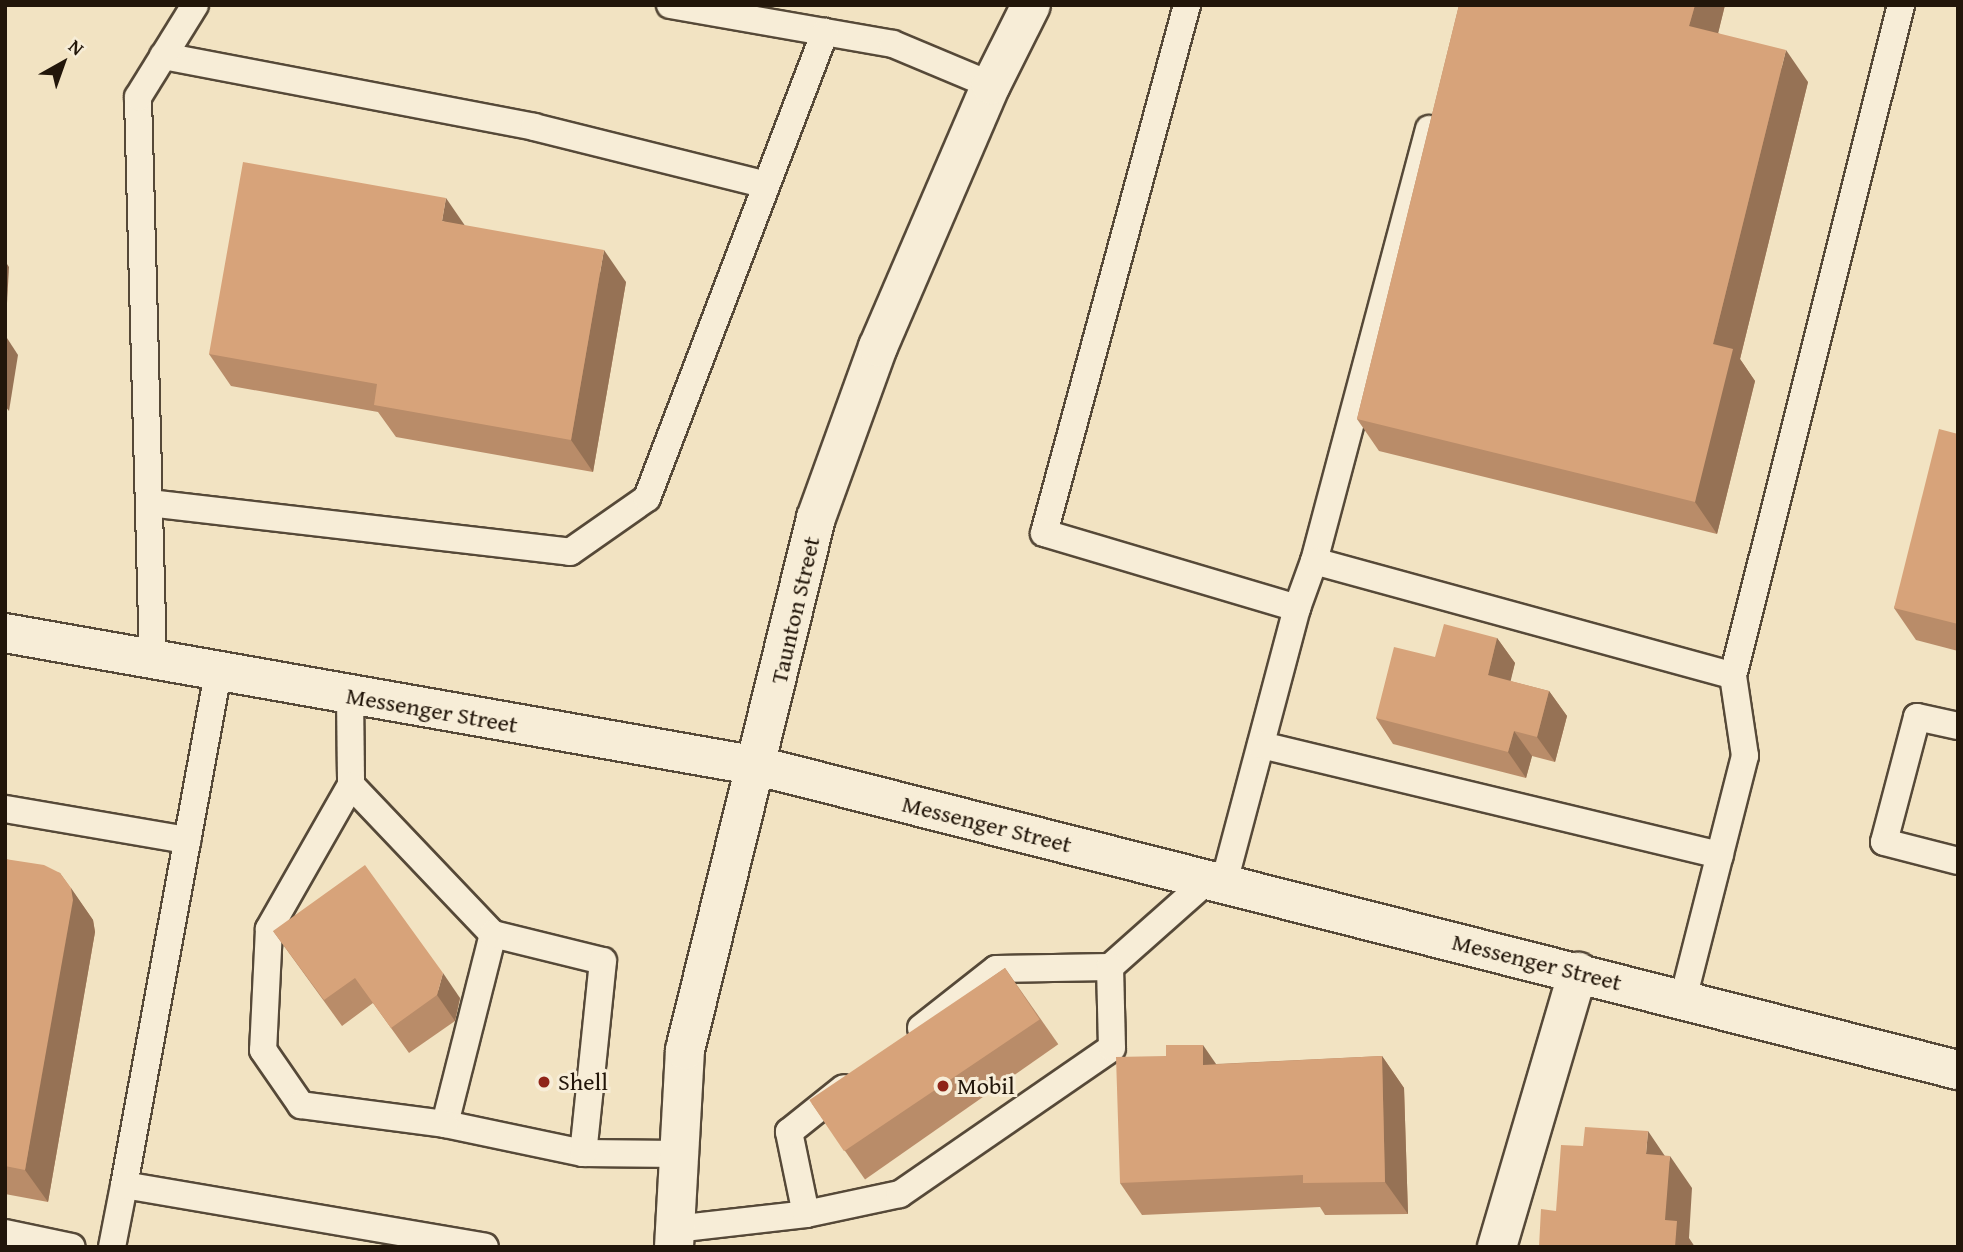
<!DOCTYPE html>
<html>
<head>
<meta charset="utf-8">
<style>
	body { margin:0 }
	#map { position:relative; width:1963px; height:1252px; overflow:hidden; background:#f2e3c2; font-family:"Gentium Book Plus",serif }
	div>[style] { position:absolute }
	.roads { filter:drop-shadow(2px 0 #564938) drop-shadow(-2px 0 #564938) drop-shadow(0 2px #564938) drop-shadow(0 -2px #564938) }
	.lane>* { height:26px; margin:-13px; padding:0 13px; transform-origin:13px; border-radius:13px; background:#f7edd7 }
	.street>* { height:38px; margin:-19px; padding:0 19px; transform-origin:19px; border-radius:19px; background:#f7edd7 }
	.secondary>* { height:38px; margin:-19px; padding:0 19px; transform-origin:19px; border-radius:19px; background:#f7edd7 }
	.wall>* { inset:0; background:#b98c69; transform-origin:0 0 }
	.shaded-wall>* { inset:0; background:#967255 }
	.building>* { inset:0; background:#d7a37a; transform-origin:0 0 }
	.dots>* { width:19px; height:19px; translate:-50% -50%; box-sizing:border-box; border:4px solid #f7edd7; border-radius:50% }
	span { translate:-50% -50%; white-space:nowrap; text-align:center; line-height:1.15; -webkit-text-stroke:6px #f7edd7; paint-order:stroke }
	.street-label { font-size:24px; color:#22160a }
	.poi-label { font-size:24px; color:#22160a }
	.left { translate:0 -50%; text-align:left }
	.frame { position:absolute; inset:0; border:7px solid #22160a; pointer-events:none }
	.north { position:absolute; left:28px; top:28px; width:70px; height:70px; -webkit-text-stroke:5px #f7edd7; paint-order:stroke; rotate:40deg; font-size:19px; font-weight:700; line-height:28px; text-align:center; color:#22160a }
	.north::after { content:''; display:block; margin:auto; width:24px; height:32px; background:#22160a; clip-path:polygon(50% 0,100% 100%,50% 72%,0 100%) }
</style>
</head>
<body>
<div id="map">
	<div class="roads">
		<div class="lane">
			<i style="left:670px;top:5px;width:226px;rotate:9.9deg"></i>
			<i style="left:893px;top:44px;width:106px;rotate:22.7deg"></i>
			<i style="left:1187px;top:5px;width:547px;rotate:105.15deg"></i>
			<i style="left:1044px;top:533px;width:264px;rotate:16.5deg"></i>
			<i style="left:1297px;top:608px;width:285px;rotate:104.9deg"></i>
			<i style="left:163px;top:56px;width:378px;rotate:10.8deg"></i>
			<i style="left:534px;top:127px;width:239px;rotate:14deg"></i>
			<i style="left:1429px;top:129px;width:447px;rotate:104.9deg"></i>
			<i style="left:1314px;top:561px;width:434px;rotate:15.3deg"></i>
			<i style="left:1733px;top:676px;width:692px;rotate:-75.94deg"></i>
			<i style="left:149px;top:503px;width:424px;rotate:6.6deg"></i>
			<i style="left:570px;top:552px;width:94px;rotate:-35deg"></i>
			<i style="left:647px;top:498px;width:499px;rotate:-69.1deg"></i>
			<i style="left:1297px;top:608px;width:50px;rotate:-70.1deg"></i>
			<i style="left:153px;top:660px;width:563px;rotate:-91.53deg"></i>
			<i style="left:138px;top:97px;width:108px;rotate:-58.2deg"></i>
			<i style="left:350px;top:697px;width:88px;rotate:89.3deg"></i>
			<i style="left:351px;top:785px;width:206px;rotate:46.4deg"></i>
			<i style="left:493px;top:934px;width:196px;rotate:104.2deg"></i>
			<i style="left:445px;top:1124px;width:141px;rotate:11.9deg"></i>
			<i style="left:583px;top:1153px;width:96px;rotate:0.6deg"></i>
			<i style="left:1958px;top:726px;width:42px;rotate:-167.6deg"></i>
			<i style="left:1917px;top:717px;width:129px;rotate:104.8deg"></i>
			<i style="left:1884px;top:842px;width:76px;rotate:14.4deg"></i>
			<i style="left:1261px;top:745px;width:472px;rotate:13.5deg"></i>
			<i style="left:351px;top:785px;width:166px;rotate:119.7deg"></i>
			<i style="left:269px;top:929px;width:121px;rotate:92.8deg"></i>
			<i style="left:263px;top:1050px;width:67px;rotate:55.4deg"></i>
			<i style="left:301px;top:1105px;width:145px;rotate:7.5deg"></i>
			<i style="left:5px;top:809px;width:185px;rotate:9.7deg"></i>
			<i style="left:493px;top:934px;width:113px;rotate:13.8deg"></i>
			<i style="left:603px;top:961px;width:193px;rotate:95.9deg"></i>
			<i style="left:1683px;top:999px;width:251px;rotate:-75.7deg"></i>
			<i style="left:1745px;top:756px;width:81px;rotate:-98.5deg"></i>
			<i style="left:921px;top:1028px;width:95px;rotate:-38.2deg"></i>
			<i style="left:996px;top:969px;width:114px;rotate:-1deg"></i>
			<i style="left:1110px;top:967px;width:132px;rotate:-41.6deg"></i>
			<i style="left:124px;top:1185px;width:521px;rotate:-79.6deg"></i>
			<i style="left:806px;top:1214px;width:96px;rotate:-12deg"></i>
			<i style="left:900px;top:1194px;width:257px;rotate:-34.6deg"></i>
			<i style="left:1112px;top:1048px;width:81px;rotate:-91.4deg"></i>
			<i style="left:675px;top:1229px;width:132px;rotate:-6.5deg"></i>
			<i style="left:806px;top:1214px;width:84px;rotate:-101.7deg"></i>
			<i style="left:789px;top:1132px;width:70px;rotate:-38.7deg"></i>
			<i style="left:5px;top:1233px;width:68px;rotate:11.8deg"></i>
			<i style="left:112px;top:1247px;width:63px;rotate:-79deg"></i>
			<i style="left:124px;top:1185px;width:366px;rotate:9.7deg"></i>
		</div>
		<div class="street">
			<i style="left:1497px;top:1247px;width:287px;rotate:-73.6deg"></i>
		</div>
		<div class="secondary">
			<i style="left:5px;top:633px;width:765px;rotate:10.02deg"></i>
			<i style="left:758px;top:766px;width:1238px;rotate:14.22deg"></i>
			<i style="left:674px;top:1247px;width:197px;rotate:-86.8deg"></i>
			<i style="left:685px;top:1050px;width:548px;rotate:-76.17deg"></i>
			<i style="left:816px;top:518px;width:182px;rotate:-70.1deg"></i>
			<i style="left:878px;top:347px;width:285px;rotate:-66.7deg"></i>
			<i style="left:991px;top:85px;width:89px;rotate:-63.4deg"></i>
		</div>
	</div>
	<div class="wall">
		<i style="clip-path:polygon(1459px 5px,1725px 5px,1718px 33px,1808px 82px,1740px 359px,1755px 381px,1717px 534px,1379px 451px,1357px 419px)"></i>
		<i style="clip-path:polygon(465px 226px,626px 282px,593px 472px,396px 437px,378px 412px,231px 386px,209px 354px)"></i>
		<i style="clip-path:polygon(1958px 434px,1958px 651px,1916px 640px,1894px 608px)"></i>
		<i style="clip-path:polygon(1497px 638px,1515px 663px,1510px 681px,1549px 691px,1567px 716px,1555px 762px,1532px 756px,1526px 778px,1393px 744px,1376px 718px)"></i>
		<i style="clip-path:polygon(5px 859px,60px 873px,93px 920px,95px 932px,48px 1202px,5px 1194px)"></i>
		<i style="clip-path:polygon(273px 931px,460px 998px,455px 1021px,409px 1053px,373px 1003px,342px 1026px)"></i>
		<i style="left:1005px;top:968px;width:93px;height:236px;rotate:55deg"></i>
		<i style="clip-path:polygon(1382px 1056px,1404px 1088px,1408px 1214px,1325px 1215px,1320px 1207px,1142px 1215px,1120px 1183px,1216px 1064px)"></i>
	</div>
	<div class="shaded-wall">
		<i style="clip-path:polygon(1695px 5px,1725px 5px,1712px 58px,1689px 26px)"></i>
		<i style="clip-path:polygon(1786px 50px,1808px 82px,1740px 359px,1755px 381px,1717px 534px,1695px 502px,1713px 344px)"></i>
		<i style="clip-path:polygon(446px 198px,468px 230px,442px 221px)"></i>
		<i style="clip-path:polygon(604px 250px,626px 282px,593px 472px,571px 440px)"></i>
		<i style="clip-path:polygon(5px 261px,9px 267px,5px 339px)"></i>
		<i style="clip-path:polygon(7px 338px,18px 355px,9px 411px,5px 406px,5px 346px)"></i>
		<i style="clip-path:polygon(1497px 638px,1515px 663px,1506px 700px,1488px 675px)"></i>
		<i style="clip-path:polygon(1549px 691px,1567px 716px,1555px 762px,1537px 737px)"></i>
		<i style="clip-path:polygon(1514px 731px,1532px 756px,1526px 778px,1508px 752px)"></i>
		<i style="clip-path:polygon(71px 888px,93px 920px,95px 932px,48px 1202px,25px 1170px)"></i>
		<i style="clip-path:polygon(443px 973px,460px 998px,455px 1021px,437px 995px)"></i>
		<i style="clip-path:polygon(1203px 1045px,1225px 1077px,1203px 1065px)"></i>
		<i style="clip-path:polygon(1382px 1056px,1404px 1088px,1408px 1214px,1385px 1182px)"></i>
		<i style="clip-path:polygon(1648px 1131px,1669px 1162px,1670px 1156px,1692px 1188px,1689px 1238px,1695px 1247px,1675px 1247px,1665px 1220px,1646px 1154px)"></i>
	</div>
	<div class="building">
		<i style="clip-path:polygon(1459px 5px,1695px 5px,1689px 26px,1786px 50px,1713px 344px,1733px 349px,1695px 502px,1357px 419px)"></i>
		<i style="clip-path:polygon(243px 162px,446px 198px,442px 221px,604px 250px,571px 440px,374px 405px,377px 384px,209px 354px)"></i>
		<i style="clip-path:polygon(1939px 429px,1958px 434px,1958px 624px,1894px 608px)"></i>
		<i style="clip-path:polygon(1444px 624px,1497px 638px,1488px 675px,1549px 691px,1537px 737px,1514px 731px,1508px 752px,1376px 718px,1394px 647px,1435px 657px)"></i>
		<i style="clip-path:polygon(5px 859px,44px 865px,60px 873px,71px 888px,73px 900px,25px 1170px,5px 1166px)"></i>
		<i style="clip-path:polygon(365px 865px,443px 973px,437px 995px,391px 1028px,355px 978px,324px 1000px,273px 931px)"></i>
		<i style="left:1005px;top:968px;width:62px;height:236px;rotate:56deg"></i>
		<i style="clip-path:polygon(1166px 1045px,1203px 1045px,1203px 1065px,1382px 1056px,1385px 1182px,1303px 1183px,1303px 1175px,1120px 1183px,1116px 1057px,1166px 1056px)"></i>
		<i style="clip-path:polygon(1585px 1127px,1648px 1131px,1646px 1154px,1670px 1156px,1665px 1220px,1677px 1221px,1675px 1247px,1539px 1247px,1541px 1209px,1556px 1211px,1561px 1145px,1583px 1146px)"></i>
	</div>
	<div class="dots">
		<i style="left:544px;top:1082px;background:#8f2418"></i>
		<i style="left:943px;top:1086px;background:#8f2418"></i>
	</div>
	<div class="street-label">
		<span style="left:795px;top:610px;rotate:-77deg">Taunton Street</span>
		<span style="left:432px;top:710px;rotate:10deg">Messenger Street</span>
		<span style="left:987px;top:824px;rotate:14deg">Messenger Street</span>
		<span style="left:1537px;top:962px;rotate:14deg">Messenger Street</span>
	</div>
	<div class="poi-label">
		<span class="left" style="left:558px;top:1082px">Shell</span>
		<span class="left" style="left:957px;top:1086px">Mobil</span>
	</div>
	<div class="frame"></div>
	<div class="north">N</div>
</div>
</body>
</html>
